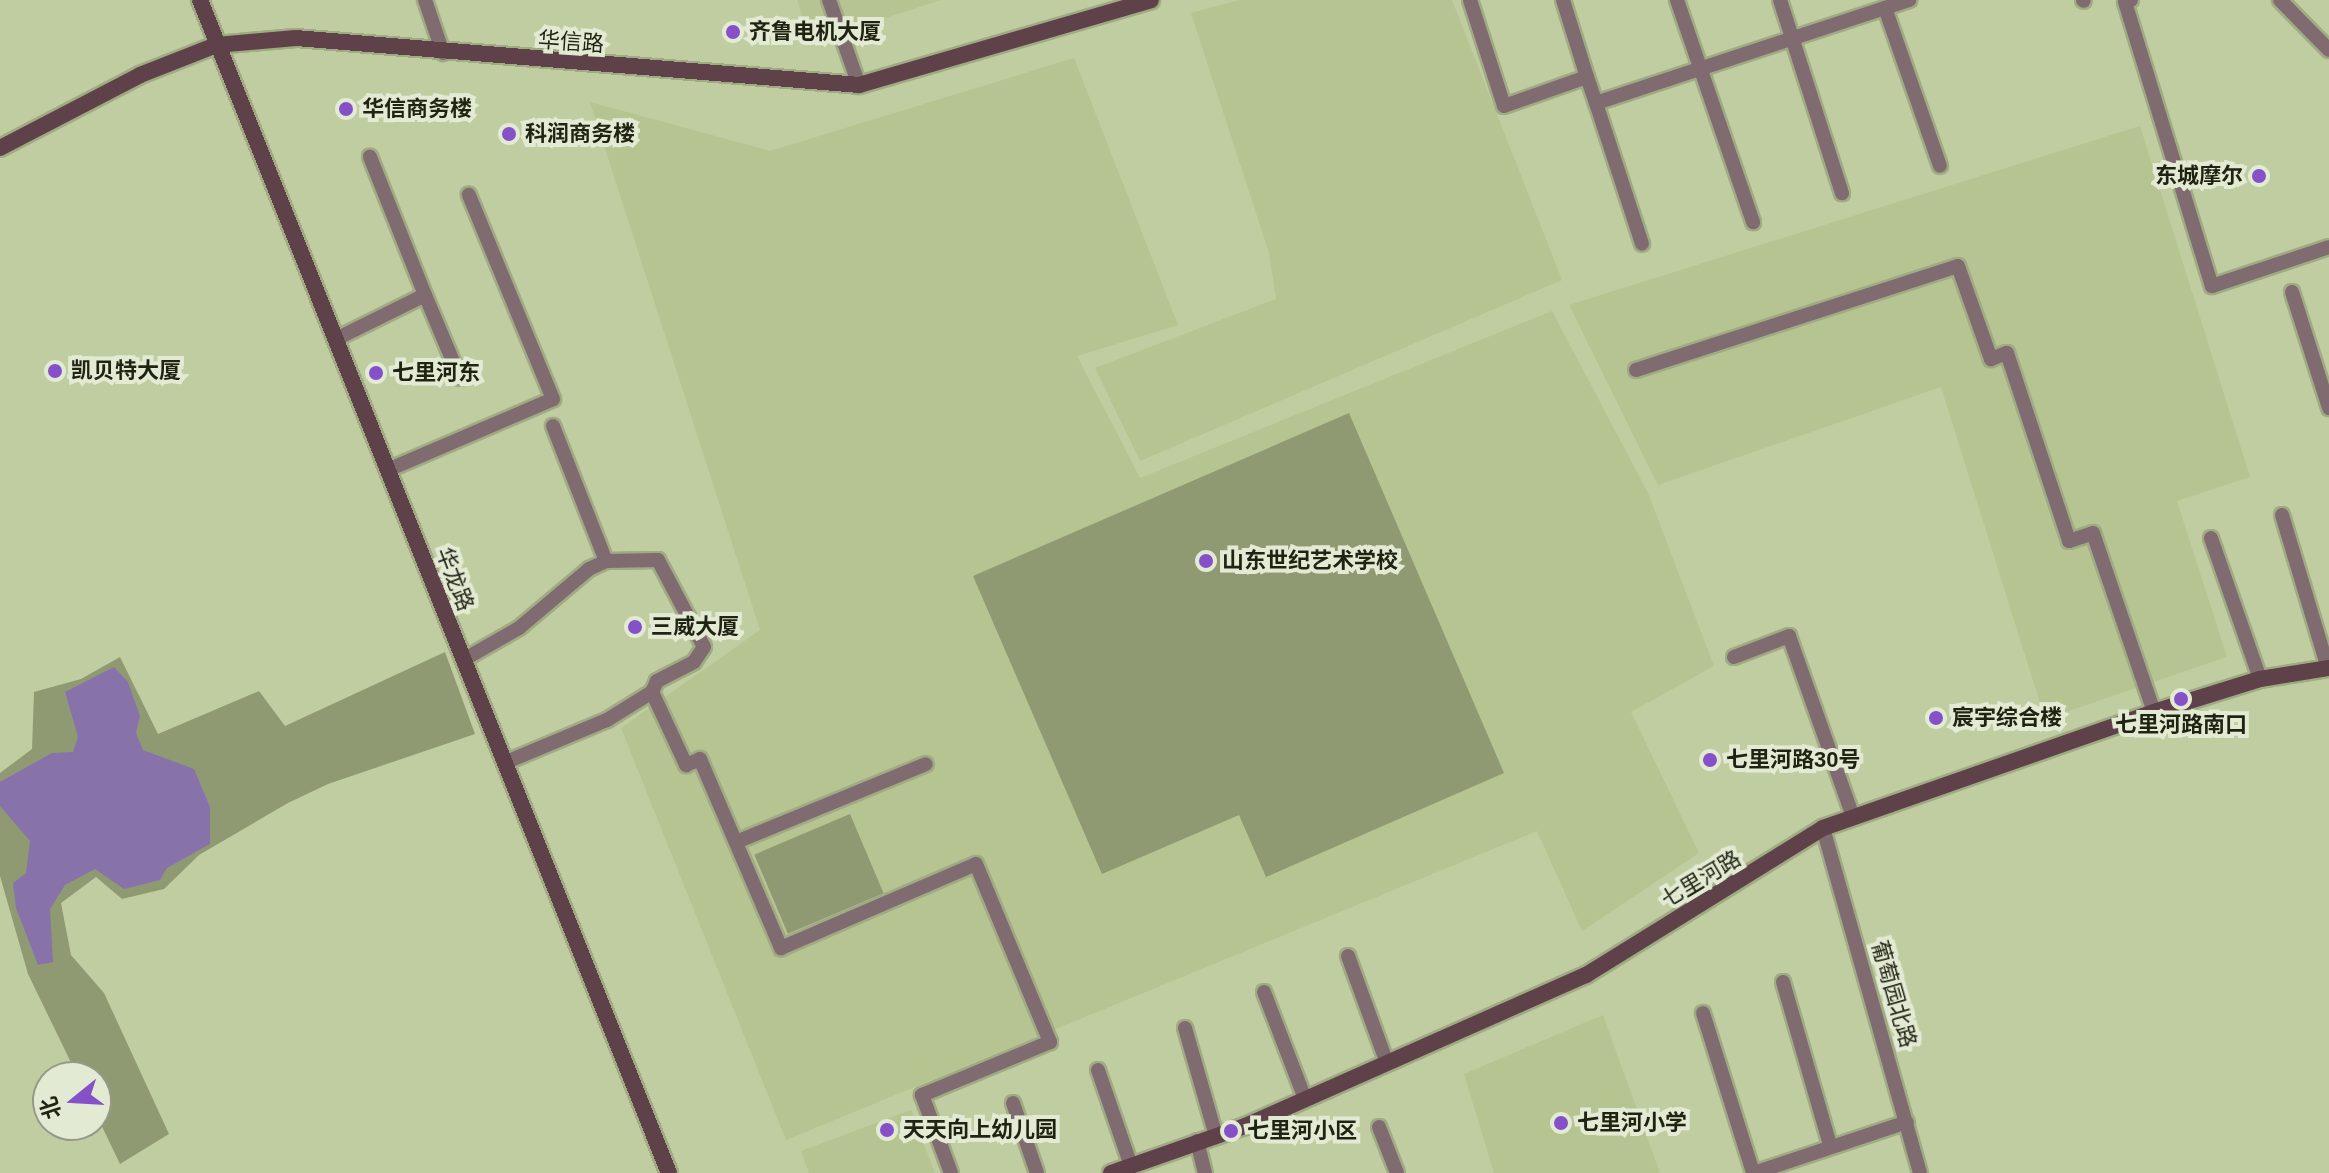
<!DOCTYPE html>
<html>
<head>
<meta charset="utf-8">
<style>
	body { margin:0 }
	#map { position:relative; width:2329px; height:1173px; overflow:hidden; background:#c0cda0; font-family:Arial,"Noto Sans SC",sans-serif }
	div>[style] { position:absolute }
	.built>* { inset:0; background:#b5c490 }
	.green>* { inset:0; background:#8f9a73; transform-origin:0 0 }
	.water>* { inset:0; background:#8773aa }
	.roads { filter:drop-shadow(2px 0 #a0ab84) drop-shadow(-2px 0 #a0ab84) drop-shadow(0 2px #a0ab84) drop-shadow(0 -2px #a0ab84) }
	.street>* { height:14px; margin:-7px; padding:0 7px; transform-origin:7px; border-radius:7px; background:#806b71 }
	.secondary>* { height:16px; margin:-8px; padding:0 8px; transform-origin:8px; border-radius:8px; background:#5e4149 }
	.dots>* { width:22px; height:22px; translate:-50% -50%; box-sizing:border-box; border:4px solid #e3ead4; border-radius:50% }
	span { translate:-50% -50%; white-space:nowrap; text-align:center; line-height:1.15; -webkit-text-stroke:8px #e3ead4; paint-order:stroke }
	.poi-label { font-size:22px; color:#1e2312; font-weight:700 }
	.left { translate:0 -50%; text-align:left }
	.right { translate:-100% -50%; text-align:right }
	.street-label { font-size:22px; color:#1e2312 }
	.north { position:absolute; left:32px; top:1061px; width:80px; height:80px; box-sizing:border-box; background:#e3ead4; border:2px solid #949a86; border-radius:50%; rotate:252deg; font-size:22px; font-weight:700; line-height:32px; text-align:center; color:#1e2312 }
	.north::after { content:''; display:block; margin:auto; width:28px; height:36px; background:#8550c8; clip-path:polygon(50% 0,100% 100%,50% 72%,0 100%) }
</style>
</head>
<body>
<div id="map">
	<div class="built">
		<i style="clip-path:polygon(797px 0,941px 0,811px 42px)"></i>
		<i style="clip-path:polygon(1239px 0,1452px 0,1562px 280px,1140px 461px,1095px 368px,1276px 299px,1269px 253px,1191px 13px)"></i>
		<i style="clip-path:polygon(1074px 58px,1178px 325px,1077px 356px,1140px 478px,1552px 311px,1648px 493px,1714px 666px,1631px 712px,1699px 853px,1582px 931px,1537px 831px,786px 1140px,621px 728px,760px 630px,590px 102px,770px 151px)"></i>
		<i style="clip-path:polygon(2140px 126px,2250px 477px,2177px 501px,2227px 657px,2045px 719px,1941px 387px,1658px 485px,1569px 305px)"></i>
		<i style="clip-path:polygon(1603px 1015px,1660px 1173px,1494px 1173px,1464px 1074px)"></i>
		<i style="clip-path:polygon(911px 1110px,935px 1173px,809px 1173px,801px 1151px)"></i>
	</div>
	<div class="green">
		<i style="clip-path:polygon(1349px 413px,1504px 773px,1266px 877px,1239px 815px,1102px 874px,973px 576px)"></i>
		<i style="clip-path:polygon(445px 652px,475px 734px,328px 784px,288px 803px,199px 855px,164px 889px,122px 899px,96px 877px,61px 903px,71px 955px,104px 993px,169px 1134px,120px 1164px,96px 1114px,96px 1077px,78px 1077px,28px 974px,0 876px,0 773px,32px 749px,34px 692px,81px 679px,120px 657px,158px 734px,259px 691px,285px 726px)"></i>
		<i style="left:850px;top:814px;width:86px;height:104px;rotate:67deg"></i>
	</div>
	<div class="water">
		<i style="clip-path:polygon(114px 667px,128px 682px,140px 716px,136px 733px,143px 750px,194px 769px,210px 807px,210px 844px,167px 868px,160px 880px,124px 889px,95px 869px,65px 885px,50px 909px,53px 962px,38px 965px,16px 908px,13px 883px,26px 873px,30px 841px,0 806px,0 782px,52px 753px,73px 752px,78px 737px,65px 692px)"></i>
	</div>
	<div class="roads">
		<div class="street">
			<i style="left:425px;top:0;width:56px;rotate:71.2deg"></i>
			<i style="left:829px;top:0;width:90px;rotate:70.6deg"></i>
			<i style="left:1470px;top:0;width:111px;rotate:72.2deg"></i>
			<i style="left:1504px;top:106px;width:88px;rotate:-19.3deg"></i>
			<i style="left:1587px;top:77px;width:28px;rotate:71deg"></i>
			<i style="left:1596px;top:103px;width:330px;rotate:-18.2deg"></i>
			<i style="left:1563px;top:0;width:81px;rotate:72.7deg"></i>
			<i style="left:1677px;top:0;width:235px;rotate:71.1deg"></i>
			<i style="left:1780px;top:0;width:203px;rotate:72.2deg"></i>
			<i style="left:2083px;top:0;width:1px;rotate:45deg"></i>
			<i style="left:2131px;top:0;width:6px;rotate:162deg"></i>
			<i style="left:2125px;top:2px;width:297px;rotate:73deg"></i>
			<i style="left:2212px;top:286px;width:123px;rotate:-18.4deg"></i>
			<i style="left:2280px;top:0;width:70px;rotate:45.6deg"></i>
			<i style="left:1885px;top:8px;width:167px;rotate:70.8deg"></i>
			<i style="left:1596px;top:103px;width:148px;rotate:71.9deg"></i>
			<i style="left:2292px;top:292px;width:122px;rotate:72.3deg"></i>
			<i style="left:425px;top:295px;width:90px;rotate:67.1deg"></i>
			<i style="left:336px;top:339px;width:99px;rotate:-26.3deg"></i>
			<i style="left:425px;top:295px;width:149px;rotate:-111.7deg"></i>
			<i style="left:1636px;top:370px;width:338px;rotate:-17.9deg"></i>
			<i style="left:1958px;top:266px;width:99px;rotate:70.5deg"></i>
			<i style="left:1991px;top:359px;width:17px;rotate:-21deg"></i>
			<i style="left:2007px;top:353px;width:198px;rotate:71.7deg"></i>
			<i style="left:2069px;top:541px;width:25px;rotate:-18deg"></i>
			<i style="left:2093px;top:533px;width:189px;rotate:71.2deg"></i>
			<i style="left:553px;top:426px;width:145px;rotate:68.6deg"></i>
			<i style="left:390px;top:469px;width:177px;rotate:-23.2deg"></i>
			<i style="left:553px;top:399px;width:221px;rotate:-112.4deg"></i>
			<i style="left:2282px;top:515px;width:160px;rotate:73.3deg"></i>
			<i style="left:2211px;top:538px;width:149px;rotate:70.8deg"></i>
			<i style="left:1734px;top:657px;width:59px;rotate:-20.9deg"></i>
			<i style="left:1789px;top:636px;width:192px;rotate:70.5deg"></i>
			<i style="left:463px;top:660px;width:64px;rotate:-29.7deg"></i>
			<i style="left:519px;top:628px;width:92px;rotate:-40.1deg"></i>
			<i style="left:589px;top:569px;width:19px;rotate:-25deg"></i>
			<i style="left:606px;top:561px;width:52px;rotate:-1.1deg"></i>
			<i style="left:658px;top:560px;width:98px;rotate:62.1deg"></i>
			<i style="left:704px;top:647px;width:18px;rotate:124deg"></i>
			<i style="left:694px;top:662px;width:42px;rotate:152.8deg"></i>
			<i style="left:657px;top:681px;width:12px;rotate:114deg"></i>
			<i style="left:652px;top:692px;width:81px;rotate:65deg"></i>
			<i style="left:686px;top:765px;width:15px;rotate:-23deg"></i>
			<i style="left:700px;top:759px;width:206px;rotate:66.8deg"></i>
			<i style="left:781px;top:948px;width:212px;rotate:-23.3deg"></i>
			<i style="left:976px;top:864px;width:193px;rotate:67.4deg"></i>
			<i style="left:1050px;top:1042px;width:139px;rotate:157.5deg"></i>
			<i style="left:922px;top:1095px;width:83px;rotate:69.6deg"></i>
			<i style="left:504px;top:763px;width:112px;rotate:-22.7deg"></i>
			<i style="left:607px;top:720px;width:53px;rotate:-31.9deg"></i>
			<i style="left:1823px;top:828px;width:358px;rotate:74.3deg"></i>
			<i style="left:736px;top:842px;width:205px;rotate:-22.3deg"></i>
			<i style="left:1348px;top:956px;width:114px;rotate:70deg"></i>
			<i style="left:1783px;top:982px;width:170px;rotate:73.9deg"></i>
			<i style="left:1264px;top:992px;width:115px;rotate:69deg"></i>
			<i style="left:1703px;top:1013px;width:164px;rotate:72.6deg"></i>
			<i style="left:1185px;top:1028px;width:112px;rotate:74deg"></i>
			<i style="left:1098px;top:1070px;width:102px;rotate:71deg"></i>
			<i style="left:1013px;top:1103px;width:74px;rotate:71.1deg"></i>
			<i style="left:1379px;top:1127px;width:49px;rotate:68.6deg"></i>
			<i style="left:1197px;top:1141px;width:33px;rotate:76deg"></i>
			<i style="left:1754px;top:1173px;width:161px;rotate:-18.4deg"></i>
		</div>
		<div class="secondary">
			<i style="left:200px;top:0;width:1263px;rotate:68.21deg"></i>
			<i style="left:0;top:148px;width:158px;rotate:-27.5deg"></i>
			<i style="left:140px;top:75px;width:82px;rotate:-21.5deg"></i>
			<i style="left:216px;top:45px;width:80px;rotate:-5deg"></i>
			<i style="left:296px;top:38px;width:565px;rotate:4.77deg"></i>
			<i style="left:859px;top:85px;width:304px;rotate:-16.2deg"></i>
			<i style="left:1111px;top:1173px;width:142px;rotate:-19.3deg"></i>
			<i style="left:1245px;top:1126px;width:373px;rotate:-23.9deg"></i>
			<i style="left:1586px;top:975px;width:279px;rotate:-31.8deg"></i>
			<i style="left:1823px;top:828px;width:351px;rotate:-19.3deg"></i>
			<i style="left:2154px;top:712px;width:111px;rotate:-17.3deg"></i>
			<i style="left:2260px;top:679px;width:70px;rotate:-9.1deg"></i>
		</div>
	</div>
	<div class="dots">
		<i style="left:733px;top:32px;background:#8550c8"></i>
		<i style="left:346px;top:109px;background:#8550c8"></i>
		<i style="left:509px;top:134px;background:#8550c8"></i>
		<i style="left:2259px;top:176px;background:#8550c8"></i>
		<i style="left:55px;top:371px;background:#8550c8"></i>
		<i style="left:376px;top:373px;background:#8550c8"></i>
		<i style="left:1206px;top:561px;background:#8550c8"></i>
		<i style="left:635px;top:627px;background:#8550c8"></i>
		<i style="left:2181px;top:699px;background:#8550c8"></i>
		<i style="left:1936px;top:718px;background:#8550c8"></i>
		<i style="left:1710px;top:760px;background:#8550c8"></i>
		<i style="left:1561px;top:1123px;background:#8550c8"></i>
		<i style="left:887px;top:1130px;background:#8550c8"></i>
		<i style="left:1231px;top:1131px;background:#8550c8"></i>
	</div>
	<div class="poi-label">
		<span class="left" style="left:749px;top:32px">齐鲁电机大厦</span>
		<span class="left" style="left:362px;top:109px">华信商务楼</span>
		<span class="left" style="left:525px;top:134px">科润商务楼</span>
		<span class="right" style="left:2243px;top:176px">东城摩尔</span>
		<span class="left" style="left:71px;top:371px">凯贝特大厦</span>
		<span class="left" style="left:392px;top:373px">七里河东</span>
		<span class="left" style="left:1222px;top:561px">山东世纪艺术学校</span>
		<span class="left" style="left:651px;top:627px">三威大厦</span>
		<span class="left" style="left:1952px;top:718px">宸宇综合楼</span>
		<span style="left:2181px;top:725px">七里河路南口</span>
		<span class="left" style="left:1726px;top:760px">七里河路30号</span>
		<span class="left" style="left:1577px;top:1123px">七里河小学</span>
		<span class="left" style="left:903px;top:1130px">天天向上幼儿园</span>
		<span class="left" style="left:1247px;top:1131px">七里河小区</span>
	</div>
	<div class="street-label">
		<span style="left:571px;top:42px;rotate:4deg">华信路</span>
		<span style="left:455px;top:579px;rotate:69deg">华龙路</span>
		<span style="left:1701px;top:879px;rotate:-31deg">七里河路</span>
		<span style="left:1894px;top:994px;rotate:74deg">葡萄园北路</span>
	</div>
	<div class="north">北</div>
</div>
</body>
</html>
